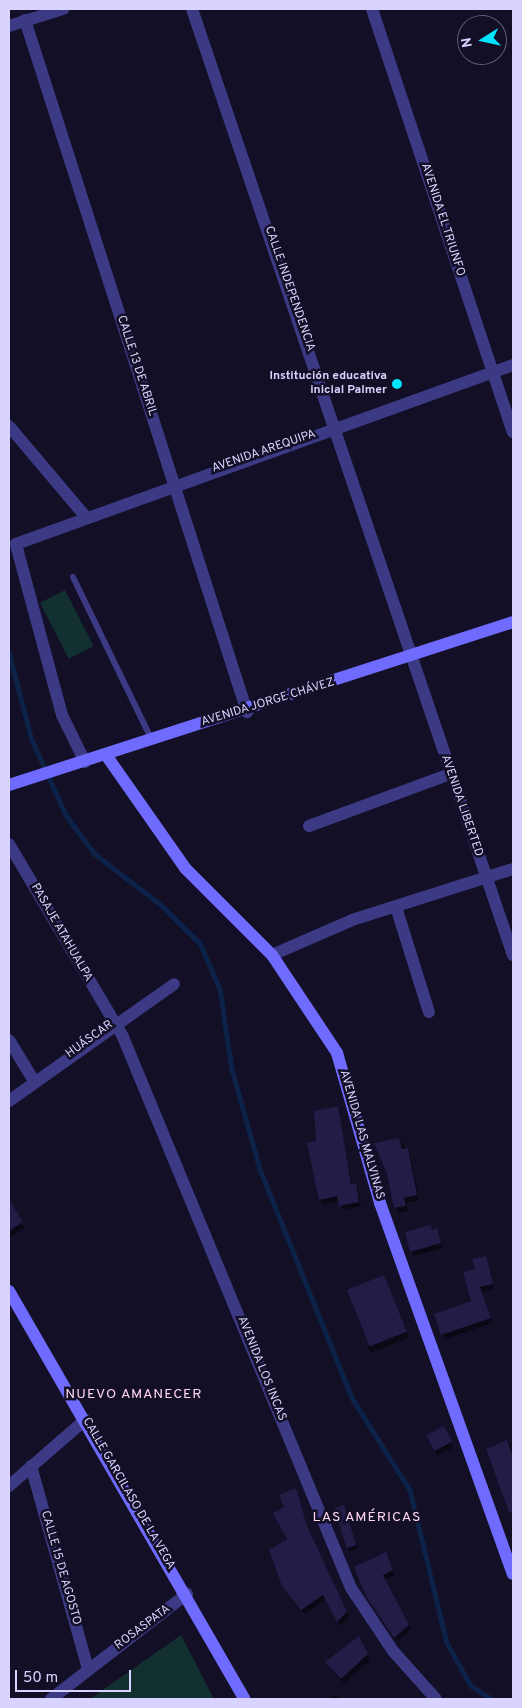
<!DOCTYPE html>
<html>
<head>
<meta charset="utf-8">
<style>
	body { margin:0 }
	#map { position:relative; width:522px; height:1708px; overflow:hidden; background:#130f26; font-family:Overpass,sans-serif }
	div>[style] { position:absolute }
	.green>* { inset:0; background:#12302f; transform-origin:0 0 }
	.shadow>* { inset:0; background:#0007; transform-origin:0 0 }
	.stream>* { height:4.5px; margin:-2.25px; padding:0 2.25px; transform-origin:2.25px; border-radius:2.25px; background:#0c2248 }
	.building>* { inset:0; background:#241b47; transform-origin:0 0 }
	.lane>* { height:6px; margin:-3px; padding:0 3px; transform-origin:3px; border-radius:3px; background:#3d3a85 }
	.street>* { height:12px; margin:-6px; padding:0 6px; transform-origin:6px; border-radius:6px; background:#3d3a85 }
	.secondary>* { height:12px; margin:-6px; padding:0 6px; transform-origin:6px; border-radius:6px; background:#6f6bff }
	.dots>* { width:14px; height:14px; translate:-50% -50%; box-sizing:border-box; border:2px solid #130f26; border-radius:50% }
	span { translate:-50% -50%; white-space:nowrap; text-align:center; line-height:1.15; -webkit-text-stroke:5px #130f26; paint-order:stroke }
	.street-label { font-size:12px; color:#d9d4ff }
	.poi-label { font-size:12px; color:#d9d4ff; font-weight:700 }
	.right { translate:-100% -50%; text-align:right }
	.neighbourhood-label { font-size:14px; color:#ffd6f0; letter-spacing:1px }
	.frame { position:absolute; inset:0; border:10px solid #d9d4ff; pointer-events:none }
	.north { position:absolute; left:457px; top:15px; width:50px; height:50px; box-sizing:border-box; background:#130f26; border:1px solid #625e7d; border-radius:50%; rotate:260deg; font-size:14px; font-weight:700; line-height:20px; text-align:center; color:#d9d4ff }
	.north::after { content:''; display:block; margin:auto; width:18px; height:22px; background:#00e5ff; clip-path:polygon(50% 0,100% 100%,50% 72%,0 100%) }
	.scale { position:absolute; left:15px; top:1670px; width:116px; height:22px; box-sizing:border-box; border:2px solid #d9d4ff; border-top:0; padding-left:6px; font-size:15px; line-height:18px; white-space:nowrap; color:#d9d4ff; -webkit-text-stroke:4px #130f26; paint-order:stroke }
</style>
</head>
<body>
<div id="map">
	<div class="green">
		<i style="left:65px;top:590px;width:63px;height:28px;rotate:63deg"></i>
		<i style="clip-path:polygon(181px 1635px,214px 1699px,90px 1699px)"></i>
	</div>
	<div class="shadow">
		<i style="clip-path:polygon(337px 1108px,352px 1185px,358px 1190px,361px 1206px,343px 1210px,339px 1201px,323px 1205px,320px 1200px,317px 1143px)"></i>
		<i style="clip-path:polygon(399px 1139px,410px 1154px,419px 1200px,406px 1203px,408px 1211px,398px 1213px,389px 1174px)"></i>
		<i style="clip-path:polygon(11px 1206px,25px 1228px,9px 1238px,9px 1208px)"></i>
		<i style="clip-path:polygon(436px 1230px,443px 1248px,414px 1256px,412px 1252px)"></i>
		<i style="clip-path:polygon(485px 1257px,494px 1289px,482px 1292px,492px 1323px,445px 1339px,443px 1334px,472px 1302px,477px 1270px)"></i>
		<i style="clip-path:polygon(386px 1281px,409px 1337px,371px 1353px,368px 1348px)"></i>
		<i style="clip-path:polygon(446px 1432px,453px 1448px,437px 1455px,427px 1436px)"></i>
		<i style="clip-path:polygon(508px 1441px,513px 1453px,513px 1516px,488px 1450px)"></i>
		<i style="clip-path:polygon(295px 1489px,309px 1533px,349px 1617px,340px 1626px,327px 1599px,305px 1614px,287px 1591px,285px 1508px)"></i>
		<i style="left:344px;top:1507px;width:44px;height:9px;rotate:72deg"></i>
		<i style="clip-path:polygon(388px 1557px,394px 1575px,384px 1580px,411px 1629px,397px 1641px,370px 1600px)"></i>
		<i style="clip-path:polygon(361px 1643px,370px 1660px,344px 1683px,330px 1667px)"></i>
		<i style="clip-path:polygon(337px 1695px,340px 1699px,325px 1699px)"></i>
	</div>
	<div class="stream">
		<i style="left:9px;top:652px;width:91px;rotate:75.4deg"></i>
		<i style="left:32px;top:740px;width:82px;rotate:65.6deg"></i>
		<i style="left:66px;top:815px;width:49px;rotate:53.4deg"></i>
		<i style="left:95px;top:854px;width:82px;rotate:37.6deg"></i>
		<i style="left:160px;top:904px;width:56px;rotate:44.3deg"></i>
		<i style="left:200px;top:943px;width:50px;rotate:66.5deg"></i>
		<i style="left:220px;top:989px;width:81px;rotate:81.5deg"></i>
		<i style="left:232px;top:1069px;width:104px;rotate:74.4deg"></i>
		<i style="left:260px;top:1169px;width:247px;rotate:68.1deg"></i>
		<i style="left:352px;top:1398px;width:109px;rotate:57.8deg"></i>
		<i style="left:410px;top:1490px;width:157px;rotate:76.4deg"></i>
		<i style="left:447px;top:1643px;width:49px;rotate:60.8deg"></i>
		<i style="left:471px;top:1686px;width:25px;rotate:32deg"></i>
	</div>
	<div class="building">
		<i style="clip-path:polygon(338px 1106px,351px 1184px,356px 1183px,359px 1202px,339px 1206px,337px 1196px,319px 1200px,307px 1143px,316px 1141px,314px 1111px)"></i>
		<i style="clip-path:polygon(399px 1138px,402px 1149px,408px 1148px,417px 1195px,404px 1198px,406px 1206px,394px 1208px,387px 1174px,374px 1143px)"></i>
		<i style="clip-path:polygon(9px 1200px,23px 1222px,9px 1231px)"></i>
		<i style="clip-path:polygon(430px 1225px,432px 1230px,437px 1228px,441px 1243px,410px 1252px,405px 1232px)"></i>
		<i style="clip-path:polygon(486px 1256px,493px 1284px,480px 1287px,491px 1318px,441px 1335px,434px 1314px,471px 1301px,463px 1272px,475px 1269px,472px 1259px)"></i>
		<i style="left:384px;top:1275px;width:61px;height:40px;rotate:68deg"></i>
		<i style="left:444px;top:1426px;width:18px;height:20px;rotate:63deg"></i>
		<i style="clip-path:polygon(507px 1440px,513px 1456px,513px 1512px,509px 1512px,486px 1449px)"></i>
		<i style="clip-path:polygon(296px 1488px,307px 1526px,347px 1612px,337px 1622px,323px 1595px,301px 1610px,282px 1586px,269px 1550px,287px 1539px,273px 1513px,284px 1507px,279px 1495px)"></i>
		<i style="left:344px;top:1505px;width:42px;height:10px;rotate:73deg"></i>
		<i style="clip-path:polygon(386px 1552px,393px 1570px,383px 1575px,409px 1625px,394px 1638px,366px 1596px,354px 1567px)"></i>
		<i style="clip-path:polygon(359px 1636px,368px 1654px,341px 1679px,325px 1662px)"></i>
	</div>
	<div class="lane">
		<i style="left:73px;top:577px;width:179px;rotate:64.2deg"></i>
	</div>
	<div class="street">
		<i style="left:192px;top:9px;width:999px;rotate:71.26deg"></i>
		<i style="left:372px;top:9px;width:446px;rotate:71.6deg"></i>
		<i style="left:25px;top:20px;width:727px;rotate:72.21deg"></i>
		<i style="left:9px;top:26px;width:57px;rotate:-17.5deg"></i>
		<i style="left:9px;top:426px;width:118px;rotate:49.8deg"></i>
		<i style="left:85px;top:762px;width:52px;rotate:-116.1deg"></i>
		<i style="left:62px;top:715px;width:177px;rotate:-105.1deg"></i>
		<i style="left:16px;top:544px;width:528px;rotate:-19.81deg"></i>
		<i style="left:309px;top:826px;width:150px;rotate:-20.2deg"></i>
		<i style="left:9px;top:844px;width:224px;rotate:59.4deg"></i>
		<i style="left:123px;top:1037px;width:596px;rotate:67.52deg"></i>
		<i style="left:351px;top:1588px;width:76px;rotate:56.3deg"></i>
		<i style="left:393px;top:1651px;width:64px;rotate:48.1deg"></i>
		<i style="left:396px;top:907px;width:110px;rotate:72.6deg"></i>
		<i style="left:272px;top:955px;width:87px;rotate:-23.6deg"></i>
		<i style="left:352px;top:920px;width:169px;rotate:-17.6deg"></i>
		<i style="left:9px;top:1040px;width:48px;rotate:58.6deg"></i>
		<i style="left:9px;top:1101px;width:202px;rotate:-35.3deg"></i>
		<i style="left:31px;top:1466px;width:211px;rotate:74.3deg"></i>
		<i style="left:9px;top:1486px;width:101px;rotate:-41deg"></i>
		<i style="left:51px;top:1699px;width:172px;rotate:-37.7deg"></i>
	</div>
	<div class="secondary">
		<i style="left:106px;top:755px;width:138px;rotate:55deg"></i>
		<i style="left:185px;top:868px;width:123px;rotate:45deg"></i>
		<i style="left:272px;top:955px;width:118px;rotate:56.4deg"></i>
		<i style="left:337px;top:1053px;width:156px;rotate:74deg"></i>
		<i style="left:380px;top:1203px;width:394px;rotate:70.3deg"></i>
		<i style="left:9px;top:785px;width:530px;rotate:-17.92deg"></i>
		<i style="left:9px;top:1291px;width:471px;rotate:60deg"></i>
	</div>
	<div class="dots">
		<i style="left:397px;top:384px;background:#00e5ff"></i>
	</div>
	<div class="street-label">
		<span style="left:442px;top:220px;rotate:72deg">AVENIDA EL TRIUNFO</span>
		<span style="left:289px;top:289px;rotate:71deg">CALLE INDEPENDENCIA</span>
		<span style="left:136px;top:366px;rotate:72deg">CALLE 13 DE ABRIL</span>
		<span style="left:264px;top:452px;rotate:-19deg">AVENIDA AREQUIPA</span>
		<span style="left:268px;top:703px;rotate:-17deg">AVENIDA JORGE CHÁVEZ</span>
		<span style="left:461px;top:806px;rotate:71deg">AVENIDA LIBERTED</span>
		<span style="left:61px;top:933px;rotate:60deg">PASAJE ATAHUALPA</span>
		<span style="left:90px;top:1040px;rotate:-36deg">HUÁSCAR</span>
		<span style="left:361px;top:1135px;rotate:74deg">AVENIDA LAS MALVINAS</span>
		<span style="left:261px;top:1369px;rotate:68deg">AVENIDA LOS INCAS</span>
		<span style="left:128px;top:1494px;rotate:60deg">CALLE GARCILASO DE LA VEGA</span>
		<span style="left:60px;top:1568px;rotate:74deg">CALLE 15 DE AGOSTO</span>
		<span style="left:143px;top:1628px;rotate:-37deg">ROSASPATA</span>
	</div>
	<div class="poi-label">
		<span class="right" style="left:387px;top:384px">Institución educativa<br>inicial Palmer</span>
	</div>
	<div class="neighbourhood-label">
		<span style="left:134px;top:1395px">NUEVO AMANECER</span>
		<span style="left:367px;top:1518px">LAS AMÉRICAS</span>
	</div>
	<div class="frame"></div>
	<div class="north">N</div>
	<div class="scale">50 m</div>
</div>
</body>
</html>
